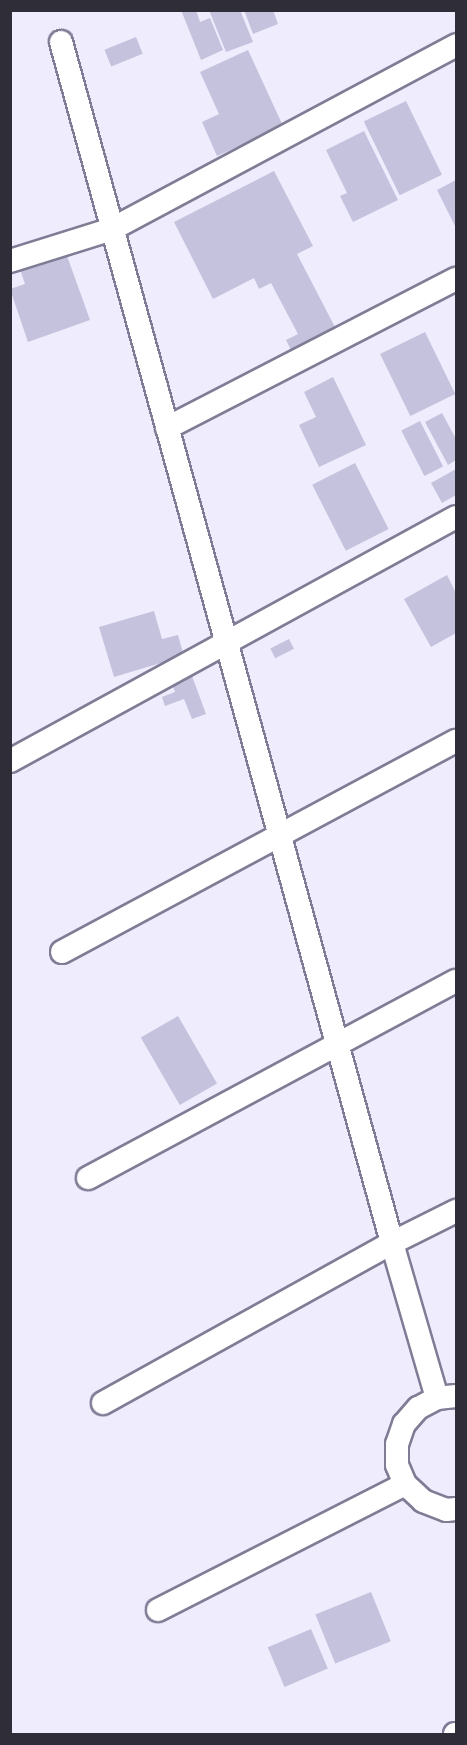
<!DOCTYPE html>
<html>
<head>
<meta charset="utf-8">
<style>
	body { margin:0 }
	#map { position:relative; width:467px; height:1745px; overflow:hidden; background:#eeecfd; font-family:Lora,serif }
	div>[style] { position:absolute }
	.building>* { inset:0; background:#c5c2dd; transform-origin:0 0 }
	.roads { filter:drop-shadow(2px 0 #7f7c95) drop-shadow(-2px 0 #7f7c95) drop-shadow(0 2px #7f7c95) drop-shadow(0 -2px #7f7c95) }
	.street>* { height:22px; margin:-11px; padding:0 11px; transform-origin:11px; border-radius:11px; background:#fff }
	span { translate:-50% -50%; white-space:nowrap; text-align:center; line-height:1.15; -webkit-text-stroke:4.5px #fff; paint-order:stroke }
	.frame { position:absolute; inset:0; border:12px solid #2f2d38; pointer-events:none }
</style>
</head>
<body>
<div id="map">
	<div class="building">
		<i style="clip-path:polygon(181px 10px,196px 10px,200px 22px,210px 18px,223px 50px,201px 60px)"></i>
		<i style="clip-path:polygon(209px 10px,240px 10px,253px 42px,226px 52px)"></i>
		<i style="clip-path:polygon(244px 10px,273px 10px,278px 24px,253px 34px)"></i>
		<i style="left:136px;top:37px;width:18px;height:34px;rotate:68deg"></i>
		<i style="clip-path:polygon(248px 50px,283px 126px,217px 156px,202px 122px,219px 114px,200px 72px)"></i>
		<i style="left:406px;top:101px;width:82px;height:47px;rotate:64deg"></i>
		<i style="clip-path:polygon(364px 131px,398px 200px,353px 222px,340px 196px,347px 193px,326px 150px)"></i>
		<i style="clip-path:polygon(274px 171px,313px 246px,297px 254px,336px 329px,292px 352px,286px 340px,298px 334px,271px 283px,259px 289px,254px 278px,213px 299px,174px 222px)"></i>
		<i style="clip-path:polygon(456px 180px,456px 228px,437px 190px)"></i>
		<i style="clip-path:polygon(66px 253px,90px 320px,28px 342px,10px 289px,25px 284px,20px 269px)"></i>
		<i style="left:425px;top:332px;width:69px;height:50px;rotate:64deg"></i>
		<i style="clip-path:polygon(333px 377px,366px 445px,319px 467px,299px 425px,316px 417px,304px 392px)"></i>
		<i style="clip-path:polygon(442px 413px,456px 439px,456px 460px,448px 465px,425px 422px)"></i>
		<i style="left:420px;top:421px;width:51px;height:21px;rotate:63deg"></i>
		<i style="left:355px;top:463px;width:74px;height:48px;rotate:63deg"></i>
		<i style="clip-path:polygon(456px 469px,456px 495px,442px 503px,431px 483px)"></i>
		<i style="clip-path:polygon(447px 575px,456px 593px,456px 633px,431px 647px,404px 599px)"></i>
		<i style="clip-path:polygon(154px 611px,162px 639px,178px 635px,184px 656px,114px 677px,99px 627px)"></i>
		<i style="left:289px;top:639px;width:11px;height:21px;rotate:63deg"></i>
		<i style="clip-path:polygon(192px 676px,206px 714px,192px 719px,184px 699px,165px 706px,162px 697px,175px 692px,172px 684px)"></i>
		<i style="left:178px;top:1016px;width:78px;height:43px;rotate:60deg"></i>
		<i style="left:371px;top:1592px;width:53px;height:60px;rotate:68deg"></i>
		<i style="left:311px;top:1629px;width:43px;height:47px;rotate:67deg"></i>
	</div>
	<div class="roads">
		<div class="street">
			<i style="left:61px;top:42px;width:1246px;rotate:74.59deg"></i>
			<i style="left:392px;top:1243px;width:161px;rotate:73.8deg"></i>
			<i style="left:10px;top:261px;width:107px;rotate:-17.4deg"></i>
			<i style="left:112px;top:229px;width:390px;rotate:-28.1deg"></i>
			<i style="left:167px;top:428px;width:325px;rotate:-27.3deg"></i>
			<i style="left:10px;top:761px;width:508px;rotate:-28.68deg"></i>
			<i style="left:62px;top:952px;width:447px;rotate:-28.2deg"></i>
			<i style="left:88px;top:1178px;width:417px;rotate:-28.2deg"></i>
			<i style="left:456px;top:1396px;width:19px;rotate:174deg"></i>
			<i style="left:437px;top:1398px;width:21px;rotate:152deg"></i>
			<i style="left:418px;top:1408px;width:21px;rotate:131deg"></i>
			<i style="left:404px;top:1424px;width:21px;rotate:109deg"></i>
			<i style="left:397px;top:1444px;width:21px;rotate:90deg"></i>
			<i style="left:397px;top:1465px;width:21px;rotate:67deg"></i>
			<i style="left:405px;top:1484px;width:25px;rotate:43deg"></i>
			<i style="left:423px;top:1501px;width:25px;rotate:21deg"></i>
			<i style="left:446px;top:1510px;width:10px;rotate:-6deg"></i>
			<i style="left:103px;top:1403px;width:330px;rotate:-29deg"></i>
			<i style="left:392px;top:1243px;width:72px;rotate:-26.6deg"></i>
			<i style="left:158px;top:1610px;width:277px;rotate:-27deg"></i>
			<i style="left:455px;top:1734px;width:1px"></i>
		</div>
	</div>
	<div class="frame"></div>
</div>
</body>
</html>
